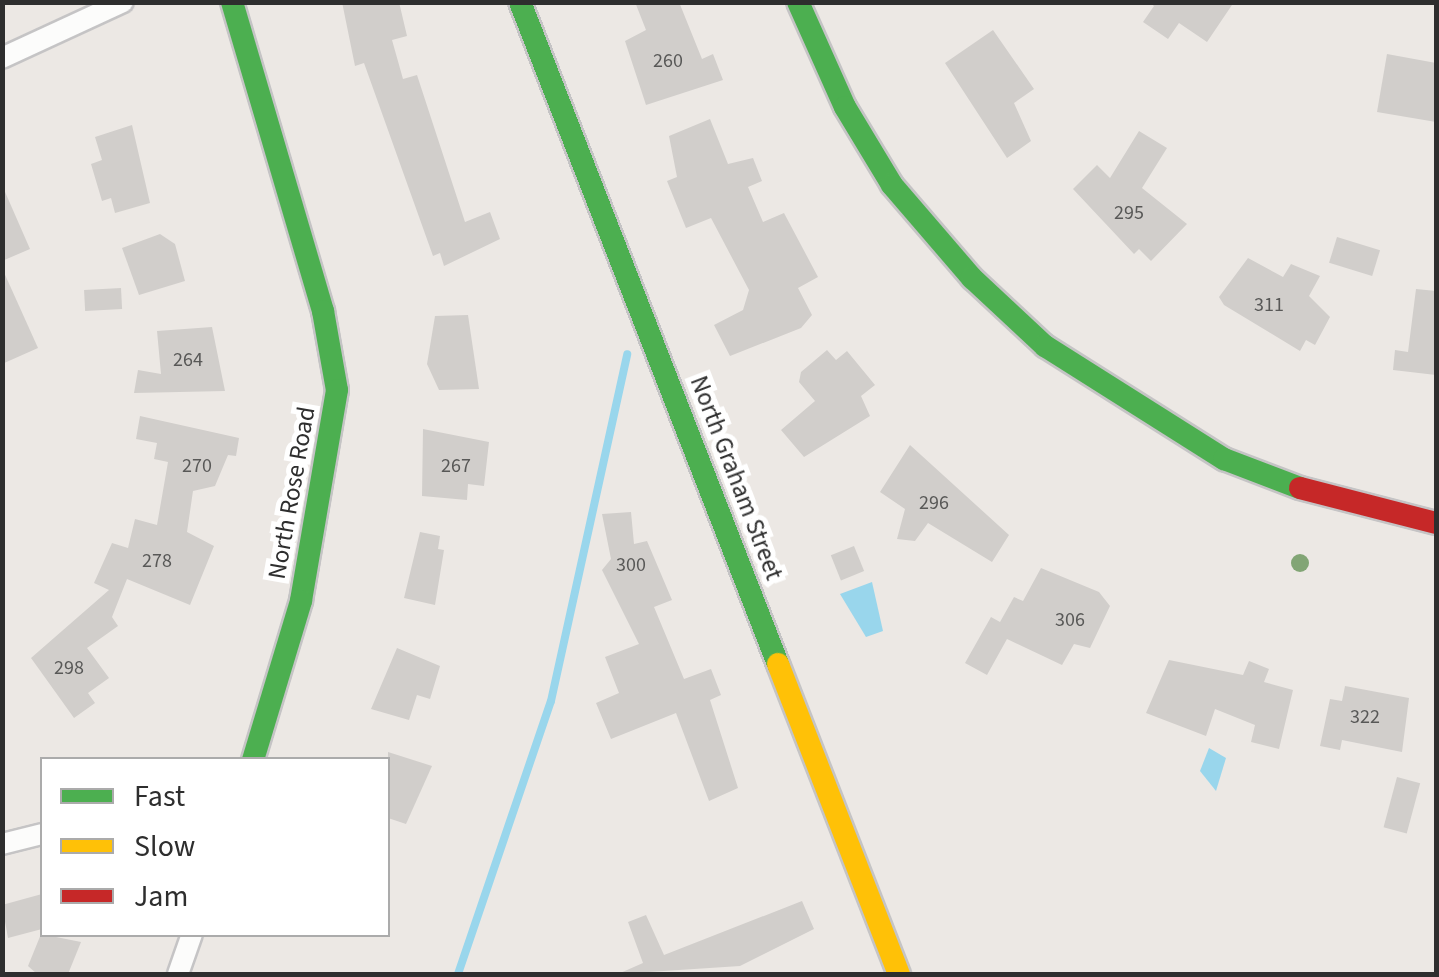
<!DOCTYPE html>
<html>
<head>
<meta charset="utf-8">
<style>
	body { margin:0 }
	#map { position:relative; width:1439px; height:977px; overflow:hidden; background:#ece8e4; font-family:"Source Sans 3",sans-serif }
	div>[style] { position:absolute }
	.water>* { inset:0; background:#99d6ec }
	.stream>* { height:8px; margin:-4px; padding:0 4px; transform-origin:4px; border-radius:4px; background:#99d6ec }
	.building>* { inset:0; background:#d1cecb; transform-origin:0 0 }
	.roads { filter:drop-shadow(2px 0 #c5c4c5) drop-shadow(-2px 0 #c5c4c5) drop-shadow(0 2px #c5c4c5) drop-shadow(0 -2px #c5c4c5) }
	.street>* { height:20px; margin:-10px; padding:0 10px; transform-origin:10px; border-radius:10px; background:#fcfcfb }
	.fast>* { height:22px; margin:-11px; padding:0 11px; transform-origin:11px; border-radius:11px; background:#4caf50 }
	.slow>* { height:22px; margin:-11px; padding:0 11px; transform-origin:11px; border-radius:11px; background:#ffc107 }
	.jam>* { height:22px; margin:-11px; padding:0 11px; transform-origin:11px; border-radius:11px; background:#c62828 }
	.trees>* { width:18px; height:18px; margin:-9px; border-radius:50%; background:#82a575 }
	span { translate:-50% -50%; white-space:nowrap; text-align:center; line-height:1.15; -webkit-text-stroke:10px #fff; paint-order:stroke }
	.number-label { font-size:20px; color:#585857 }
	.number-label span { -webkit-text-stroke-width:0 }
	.street-label { font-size:25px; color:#2e2e2e }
	.frame { position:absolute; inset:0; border:5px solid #2e2e2e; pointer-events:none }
	.legend { position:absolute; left:40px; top:757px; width:350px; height:180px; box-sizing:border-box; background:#fff; border:2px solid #ababab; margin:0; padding:12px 18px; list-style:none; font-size:30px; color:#2e2e2e }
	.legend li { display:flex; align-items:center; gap:20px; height:50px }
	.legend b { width:50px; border:2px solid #ababab }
</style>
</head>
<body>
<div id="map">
	<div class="water">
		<i style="clip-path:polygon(872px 582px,883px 631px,866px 637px,840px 594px)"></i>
		<i style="clip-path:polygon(1209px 748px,1226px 758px,1216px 791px,1200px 771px)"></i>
	</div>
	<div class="stream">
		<i style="left:458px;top:974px;width:288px;rotate:-71.2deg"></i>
		<i style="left:551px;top:701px;width:355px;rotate:-77.6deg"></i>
	</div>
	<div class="building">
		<i style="clip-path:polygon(342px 2px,399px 2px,407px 36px,392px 40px,403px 79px,417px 75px,465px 222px,490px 212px,500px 239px,444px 266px,440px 253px,433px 256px,364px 63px,355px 66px)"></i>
		<i style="clip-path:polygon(635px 2px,679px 2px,702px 59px,713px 54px,723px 80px,646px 105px,625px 41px,646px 30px)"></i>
		<i style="clip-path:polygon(1149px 2px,1234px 2px,1207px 42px,1179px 23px,1168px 39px,1143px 22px,1154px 6px)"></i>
		<i style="clip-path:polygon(993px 30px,1034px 89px,1014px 103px,1031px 141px,1007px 158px,945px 63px)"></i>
		<i style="clip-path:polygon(1387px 54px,1436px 63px,1436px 122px,1377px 112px)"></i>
		<i style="clip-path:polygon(710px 119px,728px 164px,753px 158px,762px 181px,748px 187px,763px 222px,784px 213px,818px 277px,798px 288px,812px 315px,801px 328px,730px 356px,714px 325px,743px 310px,749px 290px,711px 218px,686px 228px,667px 181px,677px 177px,669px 136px)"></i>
		<i style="clip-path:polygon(132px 125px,150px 203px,115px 213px,111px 198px,102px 201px,91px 164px,102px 160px,95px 137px)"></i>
		<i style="clip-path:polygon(1139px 131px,1167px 148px,1142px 188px,1187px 224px,1151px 261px,1139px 249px,1134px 254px,1073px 189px,1097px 165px,1110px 178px)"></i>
		<i style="clip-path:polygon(2px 185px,30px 249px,2px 261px)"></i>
		<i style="clip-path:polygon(160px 234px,175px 244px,185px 281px,139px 295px,122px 248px)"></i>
		<i style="left:1337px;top:237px;width:45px;height:27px;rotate:17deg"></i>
		<i style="clip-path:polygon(1248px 258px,1283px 277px,1291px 264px,1320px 276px,1309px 296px,1330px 317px,1315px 345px,1306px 340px,1300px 351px,1224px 305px,1219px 297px)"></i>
		<i style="clip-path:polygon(2px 268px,38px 348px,2px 364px)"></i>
		<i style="left:121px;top:288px;width:21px;height:37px;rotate:87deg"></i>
		<i style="clip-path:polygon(1416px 289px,1436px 291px,1436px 375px,1393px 370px,1395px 350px,1408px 352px)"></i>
		<i style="clip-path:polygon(468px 315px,479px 389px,439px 390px,427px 364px,435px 316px)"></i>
		<i style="clip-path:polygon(212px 327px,225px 391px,134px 393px,138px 370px,161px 374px,157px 331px)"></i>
		<i style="clip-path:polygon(827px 350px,836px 360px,847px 351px,875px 385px,861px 396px,870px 416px,804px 457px,781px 430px,815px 401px,799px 382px,801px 372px)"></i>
		<i style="clip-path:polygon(140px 416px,239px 438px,236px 456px,228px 455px,215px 486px,193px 491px,187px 532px,214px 546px,190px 605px,127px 579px,112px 617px,118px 626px,87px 648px,109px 678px,88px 693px,95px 703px,74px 718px,31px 658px,109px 590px,94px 583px,112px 543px,128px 548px,135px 519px,157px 525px,168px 462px,154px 459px,157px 443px,136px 439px)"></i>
		<i style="clip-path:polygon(423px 429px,489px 442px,484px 486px,468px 484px,467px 500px,422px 496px)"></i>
		<i style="clip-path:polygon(910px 445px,1009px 535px,992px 562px,928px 523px,915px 541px,897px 539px,905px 509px,880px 492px)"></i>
		<i style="clip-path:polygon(631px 512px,634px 544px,647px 541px,672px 600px,654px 607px,684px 679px,711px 669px,721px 695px,710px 700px,738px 788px,709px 801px,676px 713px,611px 739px,596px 703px,619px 693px,605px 657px,639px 644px,602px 570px,611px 559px,602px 514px)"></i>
		<i style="clip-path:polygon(420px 532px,440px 536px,438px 549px,444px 550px,435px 605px,404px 598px)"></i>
		<i style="left:854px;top:546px;width:27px;height:25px;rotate:68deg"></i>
		<i style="clip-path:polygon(1041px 568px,1099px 592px,1110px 606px,1090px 648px,1074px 644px,1062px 665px,1007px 639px,987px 675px,965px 663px,991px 617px,1000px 622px,1014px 597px,1023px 601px)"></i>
		<i style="clip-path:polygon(397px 648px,440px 666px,430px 699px,417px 695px,409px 720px,371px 709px)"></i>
		<i style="clip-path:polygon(1169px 660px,1243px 675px,1249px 661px,1269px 669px,1264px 682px,1293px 690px,1279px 749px,1251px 742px,1255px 725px,1215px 709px,1206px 736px,1146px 713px)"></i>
		<i style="clip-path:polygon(1345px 686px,1409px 698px,1402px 752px,1342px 740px,1340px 750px,1320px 746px,1330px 699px,1342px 701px)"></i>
		<i style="clip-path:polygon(388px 752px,432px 766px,406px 824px,388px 818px)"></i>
		<i style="left:1397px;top:777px;width:24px;height:52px;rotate:15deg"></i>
		<i style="clip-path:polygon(42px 894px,42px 929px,8px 938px,2px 905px)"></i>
		<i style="clip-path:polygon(802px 901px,814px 929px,740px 966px,618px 974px,643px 963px,628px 922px,646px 915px,664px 955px)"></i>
		<i style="clip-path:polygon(41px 934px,81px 942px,68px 974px,37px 974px,28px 966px)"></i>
	</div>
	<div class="roads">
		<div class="street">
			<i style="left:2px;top:58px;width:133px;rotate:-24.8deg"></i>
			<i style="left:2px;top:844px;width:41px;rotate:-14deg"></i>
			<i style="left:178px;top:974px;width:42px;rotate:-70.7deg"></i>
		</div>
		<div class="fast">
			<i style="left:232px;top:2px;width:322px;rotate:73.6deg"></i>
			<i style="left:323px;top:311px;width:80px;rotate:80deg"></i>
			<i style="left:337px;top:390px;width:214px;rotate:99.7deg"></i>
			<i style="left:301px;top:601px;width:166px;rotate:106.8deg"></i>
			<i style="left:520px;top:2px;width:710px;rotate:68.71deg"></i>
			<i style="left:798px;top:2px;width:115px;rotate:65.9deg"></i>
			<i style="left:845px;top:107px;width:91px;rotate:58.9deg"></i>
			<i style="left:892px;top:185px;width:123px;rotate:49.3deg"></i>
			<i style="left:972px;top:278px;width:100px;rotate:43deg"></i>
			<i style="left:1045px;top:346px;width:212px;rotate:32.3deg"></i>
			<i style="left:1224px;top:459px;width:81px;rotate:20.9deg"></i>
		</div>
		<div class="slow">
			<i style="left:778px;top:664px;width:333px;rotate:68.7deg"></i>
		</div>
		<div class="jam">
			<i style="left:1300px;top:488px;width:140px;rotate:14.4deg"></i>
		</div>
	</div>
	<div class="trees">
		<i style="left:1300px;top:563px"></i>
	</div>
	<div class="number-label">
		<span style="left:668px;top:61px">260</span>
		<span style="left:1129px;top:213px">295</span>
		<span style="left:1269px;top:305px">311</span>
		<span style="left:188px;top:360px">264</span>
		<span style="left:197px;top:466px">270</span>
		<span style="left:456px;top:466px">267</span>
		<span style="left:934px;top:503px">296</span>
		<span style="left:157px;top:561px">278</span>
		<span style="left:631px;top:565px">300</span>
		<span style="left:1070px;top:620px">306</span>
		<span style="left:69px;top:668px">298</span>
		<span style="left:1365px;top:717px">322</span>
	</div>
	<div class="street-label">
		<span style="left:736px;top:478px;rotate:69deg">North Graham Street</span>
		<span style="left:292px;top:493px;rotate:-80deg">North Rose Road</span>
	</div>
	<div class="frame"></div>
	<ul class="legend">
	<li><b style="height:12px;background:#4caf50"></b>Fast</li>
	<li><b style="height:12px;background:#ffc107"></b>Slow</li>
	<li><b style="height:12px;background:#c62828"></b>Jam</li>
	</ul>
</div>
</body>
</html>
